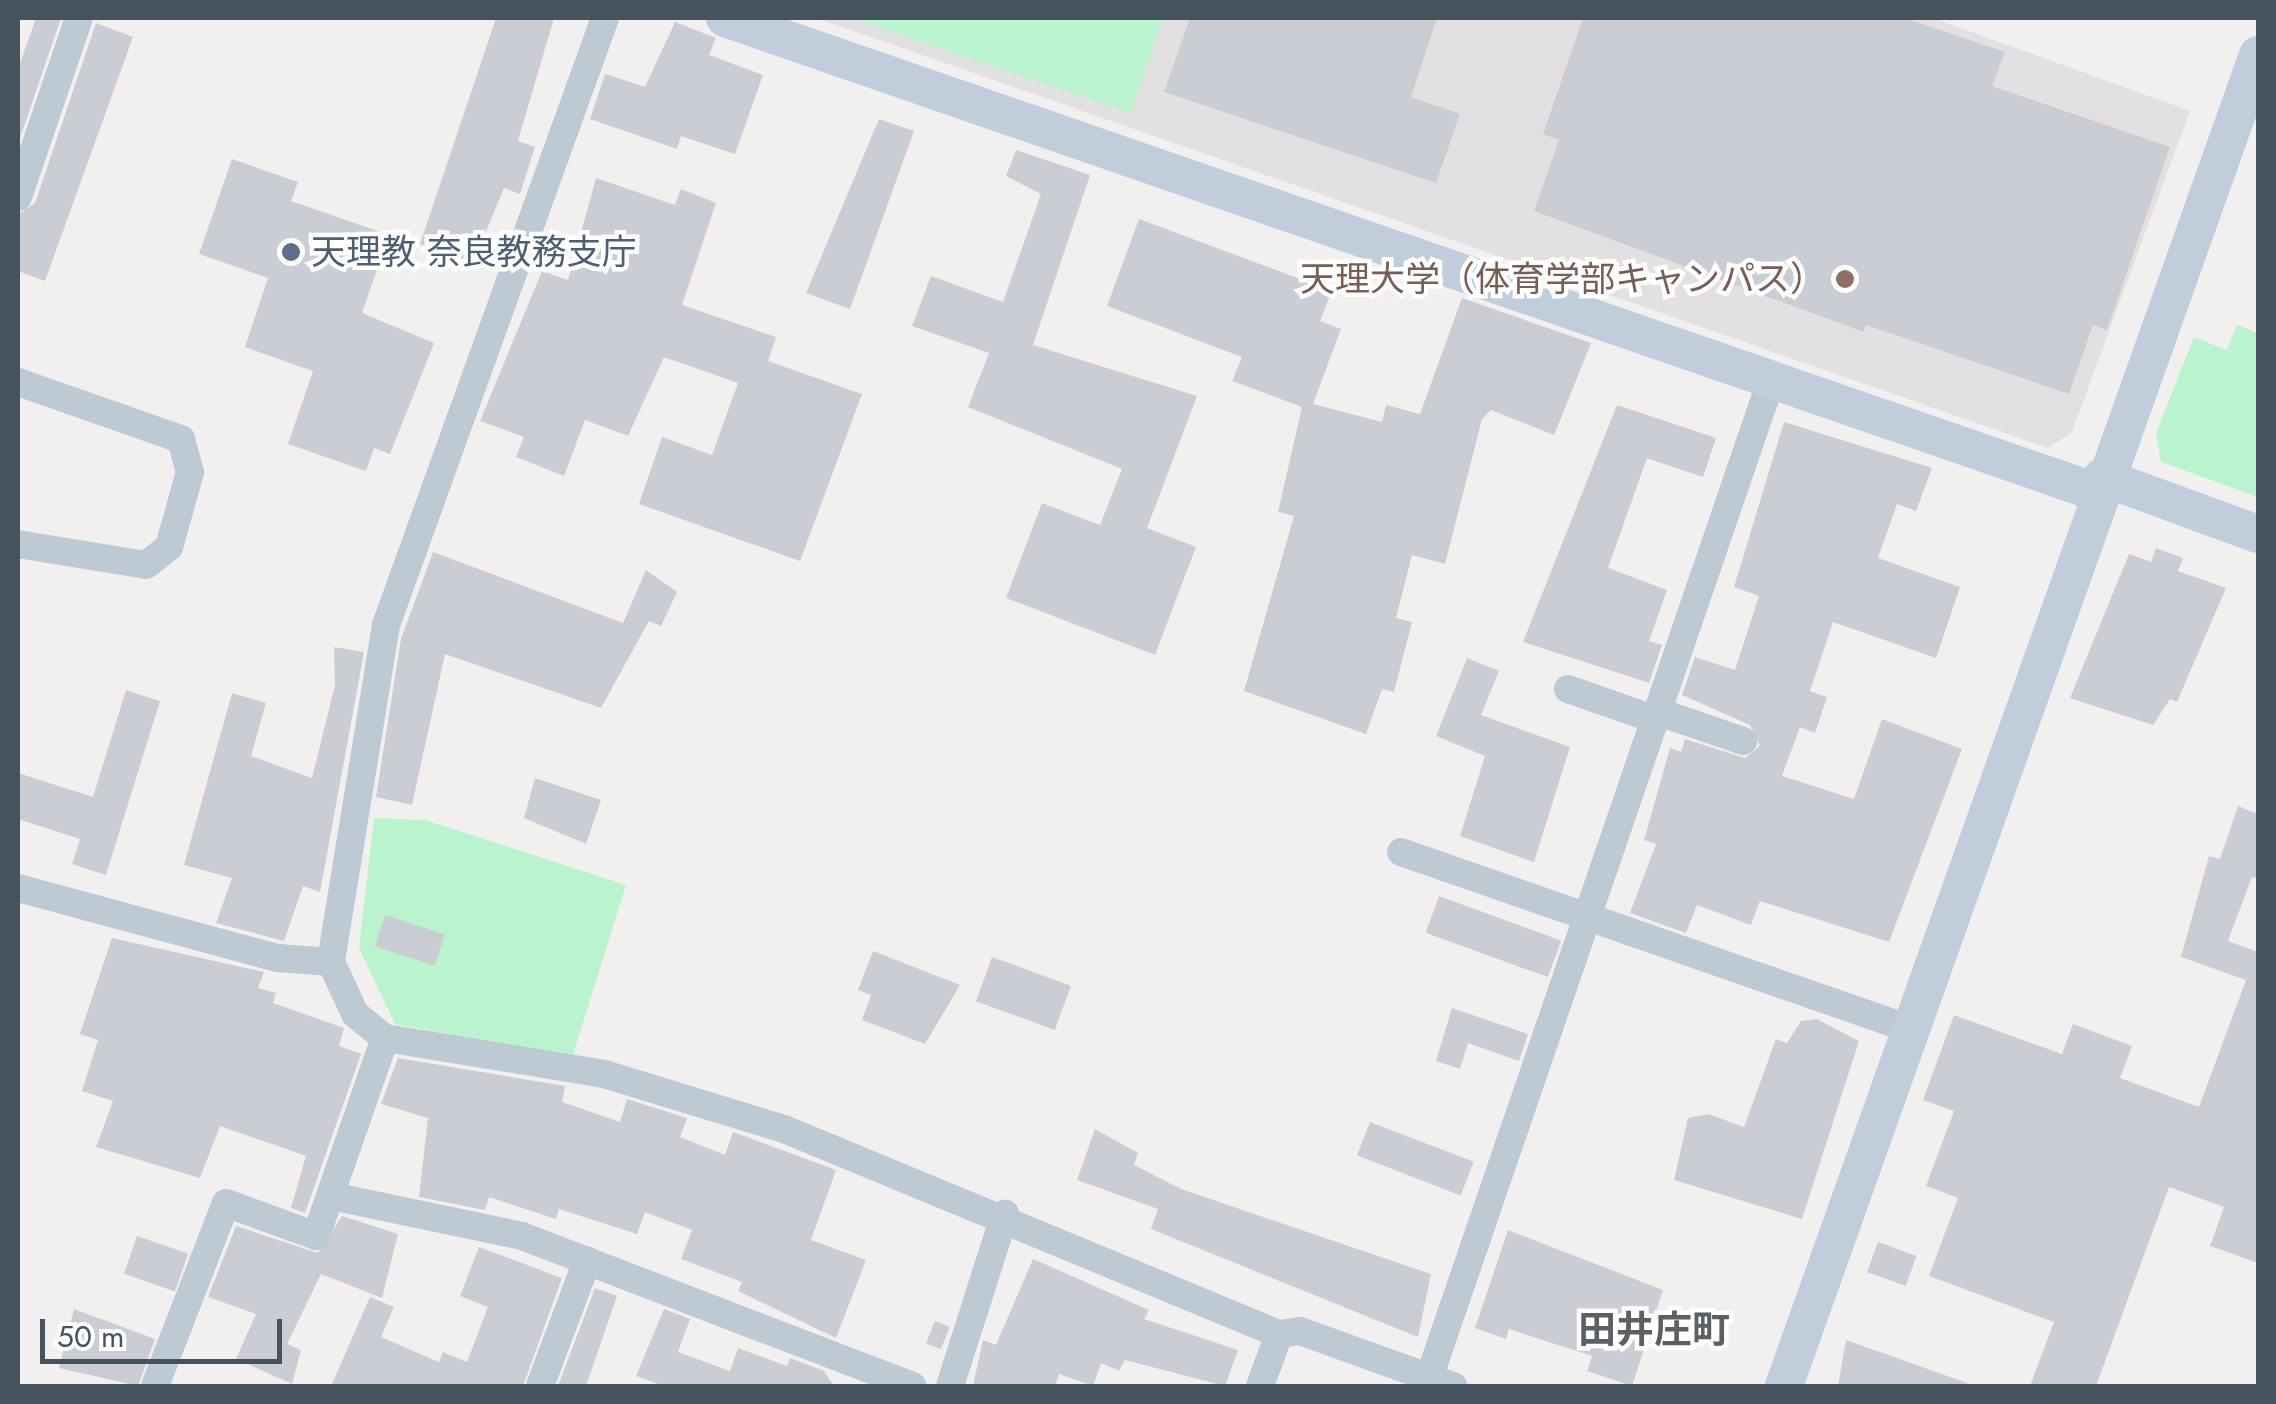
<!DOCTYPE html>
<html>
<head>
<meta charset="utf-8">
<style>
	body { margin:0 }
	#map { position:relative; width:2276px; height:1404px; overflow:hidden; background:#f2efef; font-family:Jost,"Noto Sans JP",sans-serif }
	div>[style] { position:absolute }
	.education>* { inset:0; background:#e3e0e1 }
	.green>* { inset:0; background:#b9f4ce }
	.building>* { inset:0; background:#caced4; transform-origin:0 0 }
	.street>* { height:28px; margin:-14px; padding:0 14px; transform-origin:14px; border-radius:14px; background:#becad3 }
	.secondary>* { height:38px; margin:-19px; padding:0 19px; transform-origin:19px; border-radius:19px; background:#c0cdda }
	.dots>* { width:28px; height:28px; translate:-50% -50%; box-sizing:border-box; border:5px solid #fff; border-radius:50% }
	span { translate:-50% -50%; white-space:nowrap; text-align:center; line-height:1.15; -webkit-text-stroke:9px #fff; paint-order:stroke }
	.service-label { font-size:35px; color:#4e5e75 }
	.left { translate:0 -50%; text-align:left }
	.education-label { font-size:35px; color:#785e54 }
	.right { translate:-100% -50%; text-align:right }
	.neighbourhood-label { font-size:38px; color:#5b6065; font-weight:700 }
	.frame { position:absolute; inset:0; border:20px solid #45535f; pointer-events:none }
	.scale { position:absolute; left:40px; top:1319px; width:242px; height:45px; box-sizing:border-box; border:5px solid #45535f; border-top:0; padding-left:12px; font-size:30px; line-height:35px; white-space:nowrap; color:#45535f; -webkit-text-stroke:8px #fff; paint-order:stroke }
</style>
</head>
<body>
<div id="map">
	<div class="education">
		<i style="clip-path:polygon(816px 18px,1933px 18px,2190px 111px,2072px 432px,2048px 448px)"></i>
	</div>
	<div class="green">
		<i style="clip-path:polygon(851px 18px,1163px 18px,1131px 113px)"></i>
		<i style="clip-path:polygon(2237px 325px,2258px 333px,2258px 497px,2161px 462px,2156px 433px,2194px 337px,2227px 350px)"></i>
		<i style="clip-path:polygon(374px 818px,425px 820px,626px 885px,572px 1058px,395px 1024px,359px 948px)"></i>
	</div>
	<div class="building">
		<i style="clip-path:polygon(36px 18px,61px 18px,18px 144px,18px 69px)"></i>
		<i style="clip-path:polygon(496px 18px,554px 18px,518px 141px,535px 147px,520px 194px,504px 188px,473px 263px,420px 244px)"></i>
		<i style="clip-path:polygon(1190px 18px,1437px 18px,1411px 97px,1460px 114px,1436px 183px,1164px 92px)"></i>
		<i style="clip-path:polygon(1583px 18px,1905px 18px,2005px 52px,1992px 86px,2170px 147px,2107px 330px,2093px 325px,2069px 394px,1866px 325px,1864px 332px,1534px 211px,1559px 140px,1543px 134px)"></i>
		<i style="clip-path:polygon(675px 22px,716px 38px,709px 55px,763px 75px,735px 154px,681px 136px,677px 149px,590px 119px,605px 74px,645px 87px)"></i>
		<i style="clip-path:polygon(96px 23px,133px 37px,45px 281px,18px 271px,18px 214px,35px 203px)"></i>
		<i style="clip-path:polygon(879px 119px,914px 131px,850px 309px,806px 293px)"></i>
		<i style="clip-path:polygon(1016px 150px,1090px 175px,1033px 345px,1197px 396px,1147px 528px,1196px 547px,1155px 655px,1006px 598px,1042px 503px,1100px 525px,1122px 469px,968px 407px,989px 353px,912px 326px,931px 276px,1003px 302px,1041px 194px,1006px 176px)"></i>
		<i style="clip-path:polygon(232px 159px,298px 182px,291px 201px,389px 235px,362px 313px,434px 343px,390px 454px,374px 448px,366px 471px,288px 444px,313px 371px,245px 347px,268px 278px,199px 254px)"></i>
		<i style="clip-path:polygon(596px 178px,675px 205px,681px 189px,716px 203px,682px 305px,776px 337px,768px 361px,862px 394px,800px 561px,639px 504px,662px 437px,712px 455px,738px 383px,664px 357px,628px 436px,585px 420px,564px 476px,516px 457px,524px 437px,480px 421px,542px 271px,568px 280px)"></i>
		<i style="clip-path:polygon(1139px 219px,1332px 291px,1320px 321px,1341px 329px,1313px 404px,1382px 422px,1386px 405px,1420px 414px,1462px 298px,1591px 343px,1554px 435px,1491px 410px,1482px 419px,1445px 564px,1412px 555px,1396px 618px,1412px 622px,1394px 692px,1382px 689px,1366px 734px,1244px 691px,1294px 516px,1278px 512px,1302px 407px,1232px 381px,1242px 357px,1107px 306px)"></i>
		<i style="clip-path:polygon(1617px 405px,1716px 438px,1703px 477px,1647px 458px,1608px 568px,1667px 590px,1649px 641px,1662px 645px,1649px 683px,1523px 642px)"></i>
		<i style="clip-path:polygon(1784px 422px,1932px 468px,1916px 511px,1897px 504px,1878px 558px,1960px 587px,1936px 658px,1833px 622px,1810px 691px,1827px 697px,1815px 733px,1800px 727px,1782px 776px,1854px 799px,1882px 719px,1962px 749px,1889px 942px,1760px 901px,1751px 925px,1697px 905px,1686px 933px,1630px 913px,1656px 844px,1644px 840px,1670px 748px,1681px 752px,1685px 739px,1745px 758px,1760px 746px,1750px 725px,1682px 695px,1695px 657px,1735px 670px,1759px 596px,1734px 587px)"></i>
		<i style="clip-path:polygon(2156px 548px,2183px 558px,2178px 571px,2226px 588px,2177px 702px,2170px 699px,2153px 725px,2070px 698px,2129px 554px,2151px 562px)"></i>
		<i style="clip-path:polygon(433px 552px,623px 623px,646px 570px,677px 592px,661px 626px,649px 621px,601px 708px,445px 654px,412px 805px,376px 797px,401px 639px)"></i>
		<i style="clip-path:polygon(334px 647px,364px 652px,320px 892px,303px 886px,284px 941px,216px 923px,232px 878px,184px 865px,232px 693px,266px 703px,251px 756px,312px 778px,335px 685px)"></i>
		<i style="clip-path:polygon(1467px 658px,1499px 671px,1481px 715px,1570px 747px,1534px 862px,1460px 836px,1485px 756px,1436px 736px)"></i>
		<i style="clip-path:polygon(126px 690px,160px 701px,106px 875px,72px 864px,80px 839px,18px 819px,18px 773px,93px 797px)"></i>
		<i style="clip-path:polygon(535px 778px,601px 800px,586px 844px,524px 818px)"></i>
		<i style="clip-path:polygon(2238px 806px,2258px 814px,2258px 879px,2252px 877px,2228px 941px,2258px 952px,2258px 1263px,2210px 1246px,2224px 1207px,2169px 1187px,2096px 1386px,2030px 1386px,2054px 1322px,1929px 1276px,1958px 1198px,1926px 1186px,1954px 1111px,1923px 1100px,1954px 1015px,2062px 1054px,2073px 1024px,2132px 1046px,2120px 1078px,2199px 1107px,2246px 980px,2181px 957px,2209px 856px,2220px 859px)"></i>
		<i style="left:1439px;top:896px;width:130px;height:39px;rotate:20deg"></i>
		<i style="left:385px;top:915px;width:63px;height:33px;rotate:18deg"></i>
		<i style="clip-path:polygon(112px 938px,264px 972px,258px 988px,276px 993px,273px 1003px,344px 1028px,339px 1046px,361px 1054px,305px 1213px,291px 1208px,306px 1156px,220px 1126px,200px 1178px,96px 1147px,113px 1101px,82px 1091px,98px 1040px,80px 1034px)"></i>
		<i style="clip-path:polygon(873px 951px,960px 985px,925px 1044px,862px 1020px,871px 995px,858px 990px)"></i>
		<i style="left:992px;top:957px;width:84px;height:47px;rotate:20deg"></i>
		<i style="clip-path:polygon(1452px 1008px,1528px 1034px,1519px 1061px,1468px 1043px,1460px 1069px,1436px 1061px)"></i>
		<i style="clip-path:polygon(1817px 1019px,1859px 1041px,1802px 1219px,1674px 1180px,1688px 1118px,1708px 1114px,1744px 1127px,1776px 1039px,1787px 1043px,1801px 1021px)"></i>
		<i style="clip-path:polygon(398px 1058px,565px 1086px,562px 1102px,620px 1122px,627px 1099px,687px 1118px,680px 1137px,725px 1155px,733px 1132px,836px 1170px,811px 1240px,866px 1260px,836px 1338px,738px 1291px,742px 1282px,681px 1259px,692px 1230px,645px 1212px,637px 1234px,559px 1209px,556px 1219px,489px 1197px,485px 1210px,419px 1197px,428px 1118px,381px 1104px)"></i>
		<i style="left:1370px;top:1122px;width:111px;height:36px;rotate:21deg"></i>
		<i style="clip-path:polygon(1095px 1129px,1138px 1153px,1134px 1165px,1181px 1189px,1431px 1274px,1418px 1337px,1151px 1229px,1158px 1209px,1077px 1180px)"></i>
		<i style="clip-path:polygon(342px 1216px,398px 1234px,382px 1298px,321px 1274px,287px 1344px,301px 1350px,292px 1384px,236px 1359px,256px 1314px,208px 1297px,236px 1226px,318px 1253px)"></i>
		<i style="clip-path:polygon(1508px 1230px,1663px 1290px,1632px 1386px,1587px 1371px,1592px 1356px,1509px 1329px,1506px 1339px,1475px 1328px)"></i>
		<i style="left:137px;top:1236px;width:54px;height:40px;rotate:19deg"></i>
		<i style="left:1878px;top:1242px;width:41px;height:32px;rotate:20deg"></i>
		<i style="clip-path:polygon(479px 1247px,562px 1278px,523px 1386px,331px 1386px,370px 1297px,394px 1307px,381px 1337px,439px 1362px,443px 1352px,467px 1362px,488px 1307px,460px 1296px)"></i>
		<i style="clip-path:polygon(1033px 1259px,1149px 1310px,1144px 1319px,1238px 1350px,1225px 1386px,1125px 1360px,1119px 1371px,1101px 1363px,1093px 1386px,1059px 1374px,1055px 1386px,973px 1386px,983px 1340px,996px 1345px)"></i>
		<i style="clip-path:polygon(595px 1288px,617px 1296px,586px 1386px,558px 1386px)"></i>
		<i style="clip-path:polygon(74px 1309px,155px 1339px,138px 1386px,59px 1368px)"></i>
		<i style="clip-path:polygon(664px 1309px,690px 1319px,678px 1352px,730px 1371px,738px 1348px,787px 1366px,790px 1358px,824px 1371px,834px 1386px,664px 1386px,636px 1376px)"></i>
		<i style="left:935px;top:1321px;width:16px;height:24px;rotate:22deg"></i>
		<i style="clip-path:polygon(1846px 1340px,1967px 1383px,1967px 1386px,1838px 1386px)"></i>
	</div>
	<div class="street">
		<i style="left:605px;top:18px;width:645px;rotate:109.84deg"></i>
		<i style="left:386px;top:625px;width:341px;rotate:99.3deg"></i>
		<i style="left:331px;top:962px;width:57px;rotate:65.2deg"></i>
		<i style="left:355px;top:1014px;width:38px;rotate:39deg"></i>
		<i style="left:385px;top:1038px;width:222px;rotate:9.3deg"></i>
		<i style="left:604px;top:1074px;width:188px;rotate:17deg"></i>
		<i style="left:784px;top:1129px;width:536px;rotate:22.5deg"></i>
		<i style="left:1279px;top:1334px;width:21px;rotate:-8deg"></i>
		<i style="left:1300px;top:1331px;width:163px;rotate:19.8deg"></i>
		<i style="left:18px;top:197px;width:189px;rotate:-71.2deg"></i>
		<i style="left:18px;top:382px;width:173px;rotate:19.3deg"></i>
		<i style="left:181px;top:439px;width:34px;rotate:75deg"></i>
		<i style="left:190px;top:472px;width:78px;rotate:105.6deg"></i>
		<i style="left:169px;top:547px;width:29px;rotate:142deg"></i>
		<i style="left:146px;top:565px;width:130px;rotate:-170.7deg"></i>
		<i style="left:1568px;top:689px;width:93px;rotate:19.4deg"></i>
		<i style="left:1659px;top:712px;width:89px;rotate:19deg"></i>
		<i style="left:1401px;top:852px;width:536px;rotate:19.18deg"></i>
		<i style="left:18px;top:888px;width:269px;rotate:15.1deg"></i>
		<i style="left:278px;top:958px;width:53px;rotate:4.3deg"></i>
		<i style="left:336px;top:1197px;width:190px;rotate:11.8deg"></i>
		<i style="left:522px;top:1236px;width:418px;rotate:21deg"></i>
		<i style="left:1429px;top:1378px;width:1054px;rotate:-71.07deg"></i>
		<i style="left:155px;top:1386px;width:196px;rotate:-68.8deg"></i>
		<i style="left:226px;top:1203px;width:96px;rotate:20.1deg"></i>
		<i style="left:316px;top:1236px;width:210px;rotate:-70.8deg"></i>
		<i style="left:540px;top:1386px;width:134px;rotate:-69.4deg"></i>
		<i style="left:950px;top:1386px;width:181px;rotate:-72.3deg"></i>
		<i style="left:1260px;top:1386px;width:55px;rotate:-69.9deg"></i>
	</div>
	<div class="secondary">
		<i style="left:725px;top:18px;width:1451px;rotate:19.07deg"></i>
		<i style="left:2102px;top:477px;width:166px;rotate:20.1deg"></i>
		<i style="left:1784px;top:1386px;width:1413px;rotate:-70.4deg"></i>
	</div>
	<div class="dots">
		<i style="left:291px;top:252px;background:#5c6f8a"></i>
		<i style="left:1845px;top:279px;background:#8d6e63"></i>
	</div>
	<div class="service-label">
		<span class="left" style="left:311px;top:252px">天理教 奈良教務支庁</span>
	</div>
	<div class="education-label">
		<span class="right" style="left:1825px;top:279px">天理大学（体育学部キャンパス）</span>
	</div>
	<div class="neighbourhood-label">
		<span style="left:1654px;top:1330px">田井庄町</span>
	</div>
	<div class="frame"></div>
	<div class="scale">50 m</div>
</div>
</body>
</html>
